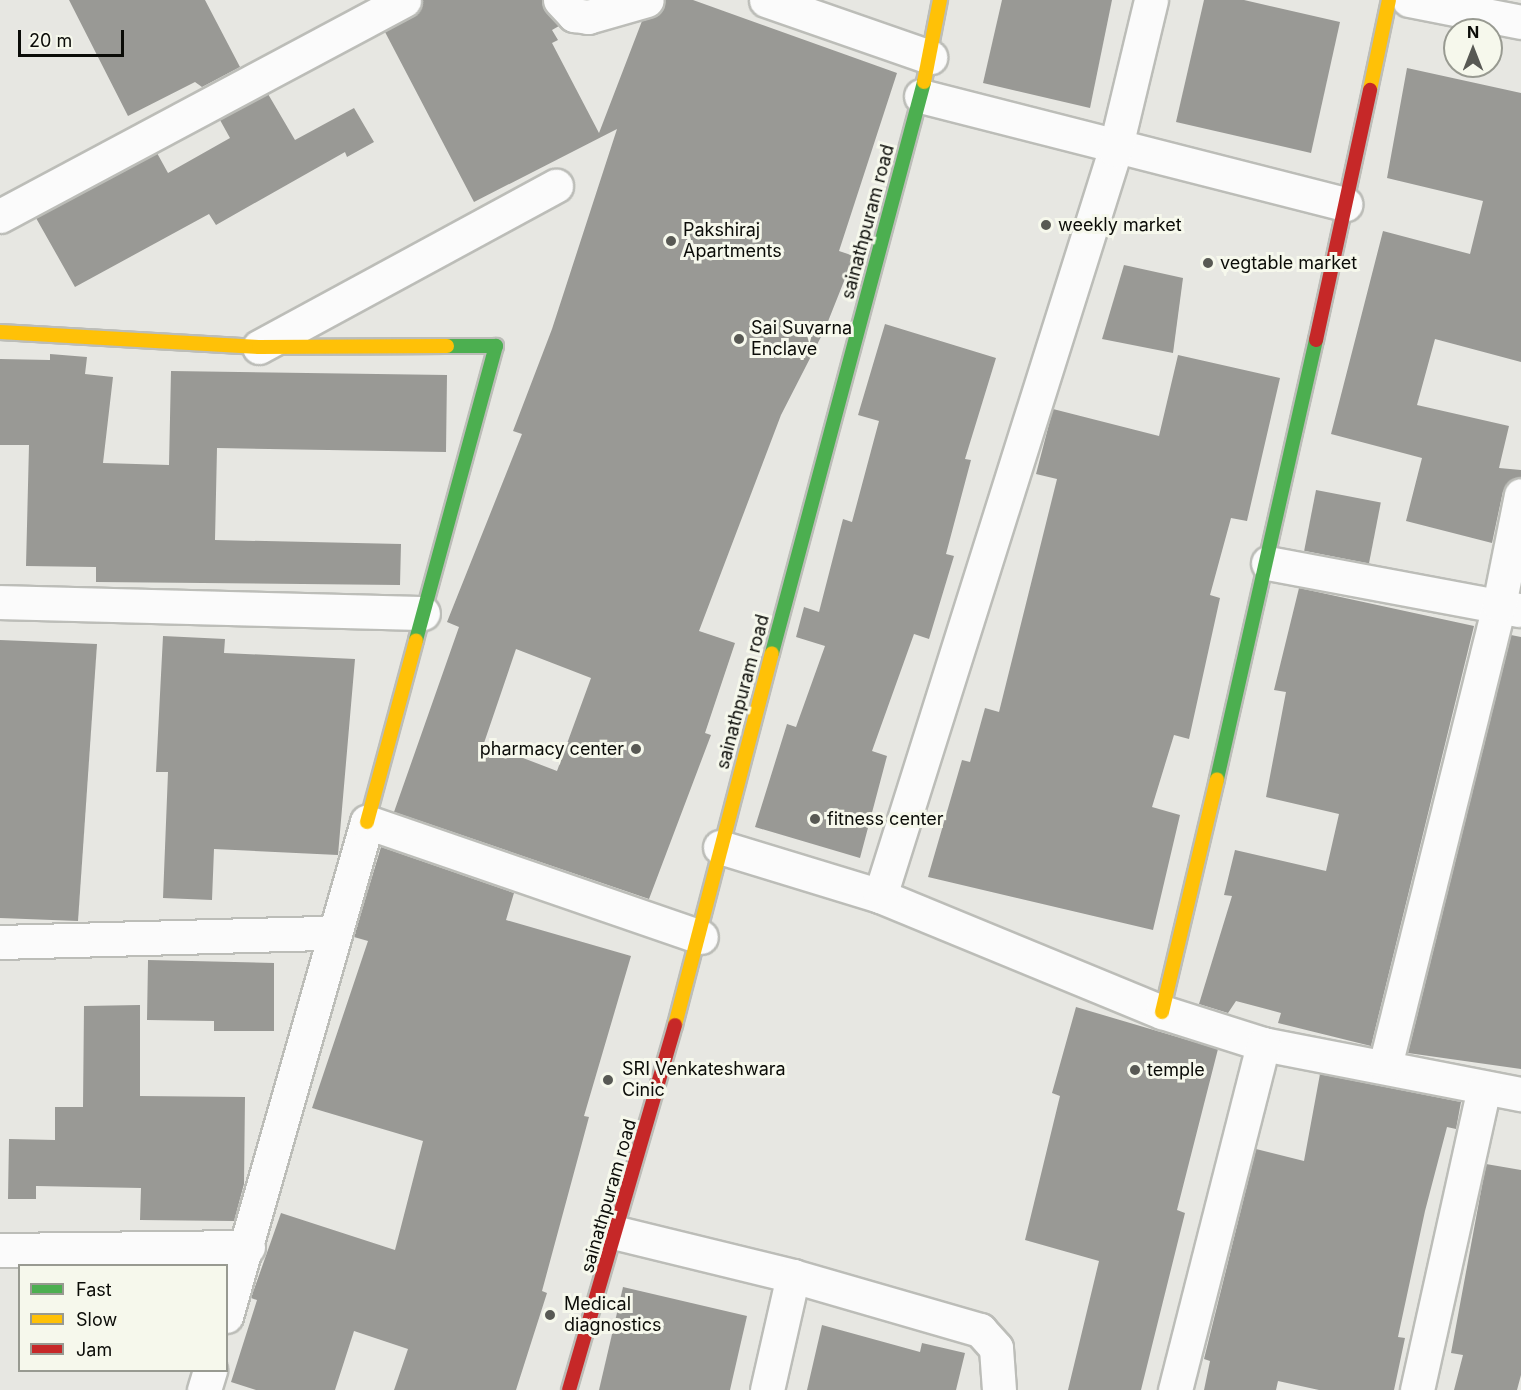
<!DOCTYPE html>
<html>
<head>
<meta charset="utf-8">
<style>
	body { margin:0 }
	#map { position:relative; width:1521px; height:1390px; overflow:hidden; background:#e7e7e2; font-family:Inter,sans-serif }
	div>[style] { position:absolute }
	.building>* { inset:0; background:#999995; transform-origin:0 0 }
	.roads { filter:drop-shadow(2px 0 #bcbdb8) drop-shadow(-2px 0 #bcbdb8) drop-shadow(0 2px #bcbdb8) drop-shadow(0 -2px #bcbdb8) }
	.street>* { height:33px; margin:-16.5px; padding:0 16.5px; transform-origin:16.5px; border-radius:16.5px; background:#fbfbfb }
	.fast>* { height:14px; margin:-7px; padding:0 7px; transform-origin:7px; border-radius:7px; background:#4caf50 }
	.slow>* { height:14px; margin:-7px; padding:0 7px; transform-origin:7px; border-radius:7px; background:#ffc107 }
	.jam>* { height:14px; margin:-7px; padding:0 7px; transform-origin:7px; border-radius:7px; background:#c62828 }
	.dots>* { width:16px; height:16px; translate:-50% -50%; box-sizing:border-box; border:3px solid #f6f8ec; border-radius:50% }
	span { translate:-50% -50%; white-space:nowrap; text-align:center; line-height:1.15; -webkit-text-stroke:6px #f6f8ec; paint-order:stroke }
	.street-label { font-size:18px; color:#0b0c08 }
	.poi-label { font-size:18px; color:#0b0c08 }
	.left { translate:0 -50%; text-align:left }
	.right { translate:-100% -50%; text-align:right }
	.legend { position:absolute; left:18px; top:1264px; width:210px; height:108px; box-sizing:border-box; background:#f6f8ec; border:2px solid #989a91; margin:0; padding:8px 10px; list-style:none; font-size:18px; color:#0b0c08 }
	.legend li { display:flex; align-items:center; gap:12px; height:30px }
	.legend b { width:30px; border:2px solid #989a91 }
	.north { position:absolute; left:1443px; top:18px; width:60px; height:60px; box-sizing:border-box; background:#f6f8ec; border:2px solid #989a91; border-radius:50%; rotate:0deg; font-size:16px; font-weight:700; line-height:24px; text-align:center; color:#0b0c08 }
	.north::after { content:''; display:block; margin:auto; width:21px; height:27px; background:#585954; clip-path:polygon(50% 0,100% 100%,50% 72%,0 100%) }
	.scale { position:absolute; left:18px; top:30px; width:106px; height:27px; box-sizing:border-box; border:3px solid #0b0c08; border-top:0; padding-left:8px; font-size:18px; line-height:21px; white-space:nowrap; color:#0b0c08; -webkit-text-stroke:4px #f6f8ec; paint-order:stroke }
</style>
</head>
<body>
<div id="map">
	<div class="building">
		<i style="clip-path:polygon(69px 0,205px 0,240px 67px,202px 87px,195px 82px,128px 116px)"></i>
		<i style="clip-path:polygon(evenodd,423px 0,542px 0,559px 26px,552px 30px,558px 40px,552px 43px,599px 133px,642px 21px,660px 13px,665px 0,693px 0,897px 73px,839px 251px,854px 256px,825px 329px,781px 415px,699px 631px,735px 643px,705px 733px,711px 735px,649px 899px,394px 812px,459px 627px,447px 622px,522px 434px,513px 431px,552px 329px,617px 129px,474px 202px,385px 32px,413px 16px,423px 0,516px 649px,591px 678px,557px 771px,484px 743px,516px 649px)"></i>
		<i style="clip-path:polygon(1002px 0,1112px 0,1090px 108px,983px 83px)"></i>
		<i style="clip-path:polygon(1204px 0,1244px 0,1340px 22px,1311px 153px,1176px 122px)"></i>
		<i style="clip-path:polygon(1407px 68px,1521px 93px,1521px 362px,1435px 339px,1417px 405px,1509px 426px,1499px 468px,1521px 470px,1521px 477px,1503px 491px,1492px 543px,1406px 521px,1422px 458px,1331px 434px,1383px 231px,1470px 254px,1483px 201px,1387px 178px)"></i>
		<i style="clip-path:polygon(268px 94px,295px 140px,354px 108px,374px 142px,347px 157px,345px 152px,216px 225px,209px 214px,75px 287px,36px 218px,157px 153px,168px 173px,230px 138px,220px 120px)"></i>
		<i style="clip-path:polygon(1124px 265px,1183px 278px,1173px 353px,1102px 339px)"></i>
		<i style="clip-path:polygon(885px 324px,996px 358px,965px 459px,971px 460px,946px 554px,954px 556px,929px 639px,914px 634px,872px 751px,887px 756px,860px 858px,755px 827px,787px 724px,796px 727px,825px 646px,796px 637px,804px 607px,819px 612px,843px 519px,852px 522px,879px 421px,858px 415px)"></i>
		<i style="clip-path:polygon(50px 354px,87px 357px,85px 374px,113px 377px,103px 463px,169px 465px,171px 371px,447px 375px,446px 452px,217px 448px,215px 540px,401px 544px,400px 585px,96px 582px,96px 567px,26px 566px,29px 445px,0 445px,0 359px,50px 360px)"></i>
		<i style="clip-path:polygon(1178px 355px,1280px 378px,1247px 521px,1231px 518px,1210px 595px,1220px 598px,1189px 739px,1174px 735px,1152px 807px,1180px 815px,1153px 930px,928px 877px,962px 760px,970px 762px,985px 708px,999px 712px,1057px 479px,1036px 474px,1053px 409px,1159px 436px)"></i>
		<i style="left:1316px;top:490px;width:66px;height:62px;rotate:11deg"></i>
		<i style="clip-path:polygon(1299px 588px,1474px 626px,1371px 1046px,1278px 1023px,1281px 1013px,1236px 1001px,1228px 1013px,1199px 1004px,1232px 896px,1224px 895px,1235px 850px,1326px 871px,1339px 814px,1266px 797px,1286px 692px,1274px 690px)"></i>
		<i style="clip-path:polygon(1511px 635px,1521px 637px,1521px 1069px,1408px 1053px)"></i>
		<i style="clip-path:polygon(163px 636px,225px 639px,224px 653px,355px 659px,338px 855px,214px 849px,212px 900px,163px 898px,168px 772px,156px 772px)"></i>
		<i style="clip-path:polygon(0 640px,97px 644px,78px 921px,0 918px)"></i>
		<i style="clip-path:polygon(381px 847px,514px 893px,506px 920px,631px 956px,584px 1116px,589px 1117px,542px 1291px,547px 1293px,516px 1390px,394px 1390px,408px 1349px,354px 1331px,335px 1390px,256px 1390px,231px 1382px,257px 1300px,251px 1298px,281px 1213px,395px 1250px,423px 1141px,312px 1108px,368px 941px,354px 937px)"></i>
		<i style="clip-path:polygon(148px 960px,274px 963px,274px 1031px,214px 1031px,214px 1021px,147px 1020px)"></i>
		<i style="clip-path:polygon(140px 1005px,140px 1096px,245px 1097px,244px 1184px,234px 1221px,140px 1220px,141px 1188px,36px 1186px,36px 1199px,8px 1199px,9px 1139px,55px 1140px,55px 1107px,83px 1107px,84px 1006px)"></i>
		<i style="clip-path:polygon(1076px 1007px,1218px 1049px,1177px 1210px,1185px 1213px,1141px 1390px,1068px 1390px,1099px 1261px,1025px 1240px,1060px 1096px,1052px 1093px)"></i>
		<i style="clip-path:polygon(1320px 1074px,1461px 1102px,1456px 1129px,1447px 1127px,1425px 1211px,1398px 1337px,1405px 1338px,1394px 1390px,1319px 1390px,1278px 1381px,1276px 1390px,1204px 1390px,1210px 1361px,1204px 1359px,1256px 1149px,1304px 1161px)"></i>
		<i style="clip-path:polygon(1486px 1164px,1521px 1170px,1521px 1375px,1517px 1390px,1454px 1390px,1463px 1355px,1451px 1353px)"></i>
		<i style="clip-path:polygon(623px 1287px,747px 1316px,730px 1390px,599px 1390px)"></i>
		<i style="clip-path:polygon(822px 1325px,920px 1352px,922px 1343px,965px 1353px,956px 1390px,807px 1390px)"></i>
	</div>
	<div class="roads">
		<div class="street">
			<i style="left:560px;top:0;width:21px;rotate:47deg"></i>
			<i style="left:574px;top:15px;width:14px;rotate:8deg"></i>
			<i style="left:588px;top:17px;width:61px;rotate:-16.1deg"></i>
			<i style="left:766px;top:0;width:174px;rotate:19.2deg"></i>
			<i style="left:1409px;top:0;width:114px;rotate:11.1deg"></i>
			<i style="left:921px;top:96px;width:438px;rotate:14.3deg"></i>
			<i style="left:0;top:216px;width:458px;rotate:-28.1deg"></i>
			<i style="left:259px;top:347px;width:338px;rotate:-28.5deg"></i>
			<i style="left:1268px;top:563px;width:255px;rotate:10.6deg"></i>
			<i style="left:0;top:602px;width:423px;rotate:1.5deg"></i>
			<i style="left:720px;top:847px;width:167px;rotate:17deg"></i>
			<i style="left:880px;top:896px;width:305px;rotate:22.4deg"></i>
			<i style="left:1162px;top:1012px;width:106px;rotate:17.6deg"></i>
			<i style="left:1263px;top:1044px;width:263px;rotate:11deg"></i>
			<i style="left:880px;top:896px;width:782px;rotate:-72.51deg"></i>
			<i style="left:1115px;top:150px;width:154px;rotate:-76.5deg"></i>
			<i style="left:0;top:942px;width:332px;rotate:-1.6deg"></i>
			<i style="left:1385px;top:1066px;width:475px;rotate:-76.1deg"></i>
			<i style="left:1499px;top:605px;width:112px;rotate:-78.7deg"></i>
			<i style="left:617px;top:1233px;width:181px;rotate:13.7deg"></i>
			<i style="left:793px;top:1276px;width:195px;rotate:16.1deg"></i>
			<i style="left:980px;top:1330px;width:24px;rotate:48deg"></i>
			<i style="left:996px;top:1348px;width:42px;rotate:85.9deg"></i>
			<i style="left:0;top:1250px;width:248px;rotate:-0.7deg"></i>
			<i style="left:226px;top:1316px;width:514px;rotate:-74.07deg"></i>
			<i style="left:367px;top:822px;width:353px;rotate:19deg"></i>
			<i style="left:204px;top:1390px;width:21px;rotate:-73deg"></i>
			<i style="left:767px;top:1390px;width:117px;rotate:-77.2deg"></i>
			<i style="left:1175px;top:1390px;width:357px;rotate:-75.7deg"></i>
			<i style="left:1417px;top:1390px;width:309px;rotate:-77.5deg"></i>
		</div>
		<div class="fast">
			<i style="left:416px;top:640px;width:305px;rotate:-74.8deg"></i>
			<i style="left:496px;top:346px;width:49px;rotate:180deg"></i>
			<i style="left:772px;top:653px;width:591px;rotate:-75.09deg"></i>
			<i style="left:1217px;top:779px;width:450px;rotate:-77.3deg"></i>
		</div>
		<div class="slow">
			<i style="left:924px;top:82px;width:84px;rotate:-79deg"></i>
			<i style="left:1370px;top:90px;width:92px;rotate:-78.1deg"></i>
			<i style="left:0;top:332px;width:259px;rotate:3.3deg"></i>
			<i style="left:259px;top:347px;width:188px;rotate:-0.3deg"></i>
			<i style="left:367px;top:822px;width:188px;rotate:-74.9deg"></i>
			<i style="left:1162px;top:1012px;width:239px;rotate:-76.7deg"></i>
			<i style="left:675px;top:1025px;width:384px;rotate:-75.4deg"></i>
		</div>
		<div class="jam">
			<i style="left:1316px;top:340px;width:256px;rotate:-77.8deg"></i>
			<i style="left:569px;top:1390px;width:380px;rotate:-73.8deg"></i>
		</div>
	</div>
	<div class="dots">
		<i style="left:1046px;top:225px;background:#585954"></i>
		<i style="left:671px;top:241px;background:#585954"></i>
		<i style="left:1208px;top:263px;background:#585954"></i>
		<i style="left:739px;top:339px;background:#585954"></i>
		<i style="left:636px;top:749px;background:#585954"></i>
		<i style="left:815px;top:819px;background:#585954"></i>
		<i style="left:1135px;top:1070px;background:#585954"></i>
		<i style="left:608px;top:1080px;background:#585954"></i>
		<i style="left:550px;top:1315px;background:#585954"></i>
	</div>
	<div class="street-label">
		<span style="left:868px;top:222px;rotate:-75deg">sainathpuram road</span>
		<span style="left:743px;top:692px;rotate:-75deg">sainathpuram road</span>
		<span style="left:609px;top:1196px;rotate:-74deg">sainathpuram road</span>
	</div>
	<div class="poi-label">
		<span class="left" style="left:1058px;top:225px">weekly market</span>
		<span class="left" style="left:683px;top:241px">Pakshiraj<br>Apartments</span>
		<span class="left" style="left:1220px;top:263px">vegtable market</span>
		<span class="left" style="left:751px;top:339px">Sai Suvarna<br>Enclave</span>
		<span class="right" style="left:624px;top:749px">pharmacy center</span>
		<span class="left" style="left:827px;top:819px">fitness center</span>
		<span class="left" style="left:622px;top:1080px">SRI Venkateshwara<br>Cinic</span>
		<span class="left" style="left:1147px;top:1070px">temple</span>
		<span class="left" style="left:564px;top:1315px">Medical<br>diagnostics</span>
	</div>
	<ul class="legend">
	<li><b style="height:8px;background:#4caf50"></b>Fast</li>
	<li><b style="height:8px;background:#ffc107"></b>Slow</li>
	<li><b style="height:8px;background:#c62828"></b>Jam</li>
	</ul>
	<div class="north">N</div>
	<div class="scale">20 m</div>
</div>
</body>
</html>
